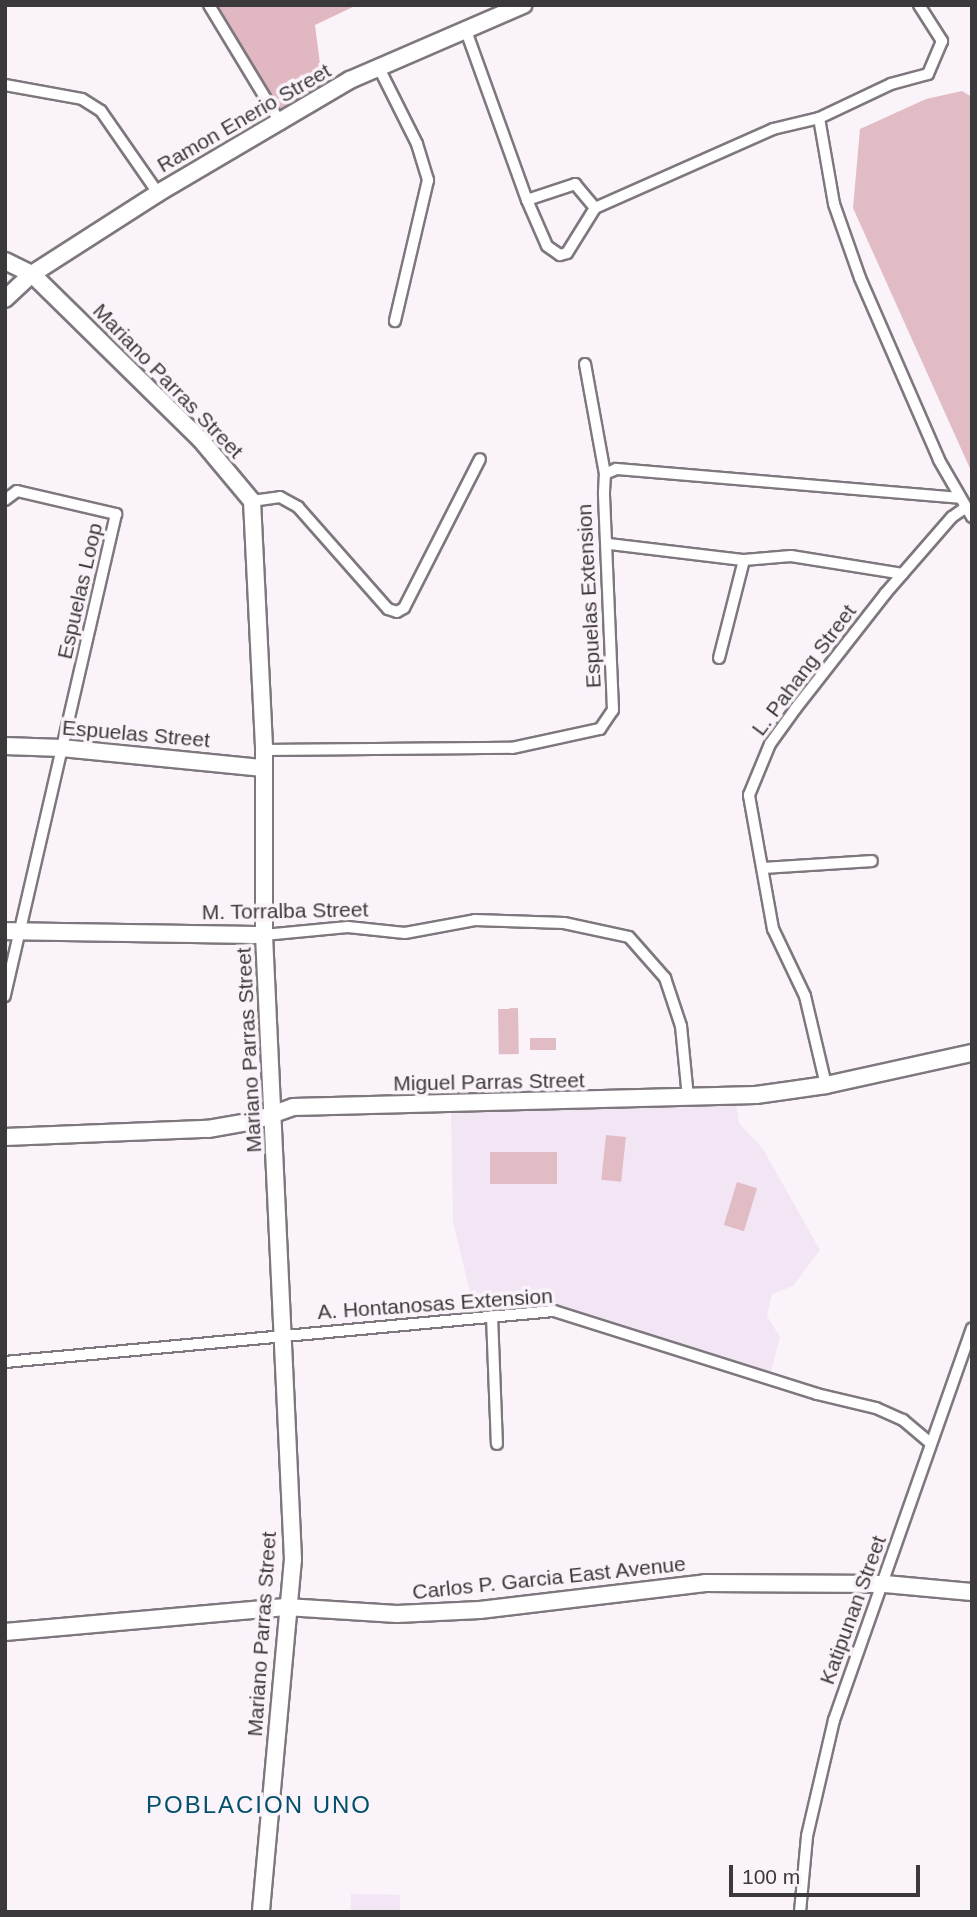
<!DOCTYPE html>
<html>
<head>
<meta charset="utf-8">
<style>
	body { margin:0 }
	#map { position:relative; width:977px; height:1917px; overflow:hidden; background:#faf3fa; font-family:Helvetica,sans-serif }
	div>[style] { position:absolute }
	.built>* { inset:0; background:#f3e6f4; transform-origin:0 0 }
	.green>* { inset:0; background:#e1bcc5; transform-origin:0 0 }
	.forest>* { inset:0; background:#e1b7c1 }
	.roads { filter:drop-shadow(2px 0 #7e787e) drop-shadow(-2px 0 #7e787e) drop-shadow(0 2px #7e787e) drop-shadow(0 -2px #7e787e) }
	.street>* { height:10px; margin:-5px; padding:0 5px; transform-origin:5px; border-radius:5px; background:#fff }
	.secondary>* { height:16px; margin:-8px; padding:0 8px; transform-origin:8px; border-radius:8px; background:#fff }
	span { translate:-50% -50%; white-space:nowrap; text-align:center; line-height:1.15; -webkit-text-stroke:7px #faf3fa; paint-order:stroke }
	.street-label { font-size:21px; color:#3c393c }
	.quarter-label { font-size:24px; color:#02506b; letter-spacing:2px }
	.frame { position:absolute; inset:0; border:7px solid #3c393c; pointer-events:none }
	.scale { position:absolute; left:729px; top:1865px; width:191px; height:32px; box-sizing:border-box; border:4px solid #3c393c; border-top:0; padding-left:9px; font-size:21px; line-height:24px; white-space:nowrap; color:#3c393c; -webkit-text-stroke:5px #faf3fa; paint-order:stroke }
</style>
</head>
<body>
<div id="map">
	<div class="built">
		<i style="clip-path:polygon(735px 1096px,739px 1123px,763px 1149px,820px 1250px,793px 1286px,772px 1294px,767px 1316px,780px 1337px,769px 1379px,556px 1310px,476px 1318px,453px 1221px,451px 1109px)"></i>
		<i style="left:351px;top:1894px;width:49px;height:18px;rotate:1deg"></i>
	</div>
	<div class="green">
		<i style="clip-path:polygon(962px 91px,972px 97px,972px 473px,853px 208px,860px 129px,926px 99px)"></i>
		<i style="left:518px;top:1008px;width:46px;height:20px;rotate:89deg"></i>
		<i style="left:556px;top:1038px;width:12px;height:26px;rotate:90deg"></i>
		<i style="left:606px;top:1135px;width:20px;height:45px;rotate:6deg"></i>
		<i style="left:490px;top:1152px;width:67px;height:32px"></i>
		<i style="left:737px;top:1182px;width:21px;height:45px;rotate:17deg"></i>
	</div>
	<div class="forest">
		<i style="clip-path:polygon(217px 5px,357px 5px,315px 25px,323px 87px,281px 111px)"></i>
	</div>
	<div class="roads">
		<div class="street">
			<i style="left:209px;top:5px;width:139px;rotate:58.8deg"></i>
			<i style="left:919px;top:5px;width:43px;rotate:57.4deg"></i>
			<i style="left:942px;top:41px;width:36px;rotate:113deg"></i>
			<i style="left:928px;top:74px;width:38px;rotate:165deg"></i>
			<i style="left:891px;top:84px;width:80px;rotate:154.7deg"></i>
			<i style="left:819px;top:118px;width:87px;rotate:80.1deg"></i>
			<i style="left:834px;top:204px;width:78px;rotate:70.6deg"></i>
			<i style="left:860px;top:278px;width:198px;rotate:66.5deg"></i>
			<i style="left:939px;top:460px;width:66px;rotate:59.9deg"></i>
			<i style="left:465px;top:28px;width:183px;rotate:70.2deg"></i>
			<i style="left:527px;top:200px;width:51px;rotate:-18.4deg"></i>
			<i style="left:575px;top:184px;width:31px;rotate:50deg"></i>
			<i style="left:595px;top:208px;width:195px;rotate:-23.9deg"></i>
			<i style="left:773px;top:129px;width:47px;rotate:-13.4deg"></i>
			<i style="left:378px;top:66px;width:87px;rotate:63.4deg"></i>
			<i style="left:417px;top:144px;width:38px;rotate:73deg"></i>
			<i style="left:428px;top:180px;width:145px;rotate:103.2deg"></i>
			<i style="left:5px;top:85px;width:78px;rotate:10.3deg"></i>
			<i style="left:82px;top:99px;width:22px;rotate:32deg"></i>
			<i style="left:101px;top:111px;width:100px;rotate:55.2deg"></i>
			<i style="left:527px;top:200px;width:50px;rotate:66.5deg"></i>
			<i style="left:547px;top:246px;width:16px;rotate:35deg"></i>
			<i style="left:560px;top:255px;width:7px;rotate:-16deg"></i>
			<i style="left:567px;top:253px;width:53px;rotate:-58.1deg"></i>
			<i style="left:585px;top:364px;width:112px;rotate:79.7deg"></i>
			<i style="left:5px;top:500px;width:15px;rotate:-37deg"></i>
			<i style="left:17px;top:491px;width:102px;rotate:13.1deg"></i>
			<i style="left:116px;top:514px;width:495px;rotate:103deg"></i>
			<i style="left:252px;top:501px;width:28px;rotate:-8deg"></i>
			<i style="left:280px;top:497px;width:21px;rotate:29deg"></i>
			<i style="left:298px;top:507px;width:136px;rotate:48.6deg"></i>
			<i style="left:388px;top:609px;width:9px;rotate:18deg"></i>
			<i style="left:397px;top:612px;width:8px;rotate:-30deg"></i>
			<i style="left:404px;top:608px;width:167px;rotate:-63deg"></i>
			<i style="left:609px;top:544px;width:136px;rotate:6.8deg"></i>
			<i style="left:744px;top:560px;width:101px;rotate:104.3deg"></i>
			<i style="left:744px;top:560px;width:47px;rotate:-4.9deg"></i>
			<i style="left:791px;top:556px;width:113px;rotate:9.1deg"></i>
			<i style="left:264px;top:750px;width:248px;rotate:-0.5deg"></i>
			<i style="left:512px;top:748px;width:90px;rotate:-12.2deg"></i>
			<i style="left:600px;top:729px;width:23px;rotate:-56deg"></i>
			<i style="left:613px;top:710px;width:218px;rotate:-92.4deg"></i>
			<i style="left:604px;top:492px;width:18px;rotate:-87deg"></i>
			<i style="left:605px;top:474px;width:12px;rotate:-24deg"></i>
			<i style="left:616px;top:469px;width:343px;rotate:4.8deg"></i>
			<i style="left:764px;top:868px;width:108px;rotate:-3.7deg"></i>
			<i style="left:264px;top:935px;width:84px;rotate:-5.4deg"></i>
			<i style="left:348px;top:927px;width:57px;rotate:6deg"></i>
			<i style="left:405px;top:933px;width:71px;rotate:-10.5deg"></i>
			<i style="left:475px;top:920px;width:89px;rotate:1.9deg"></i>
			<i style="left:564px;top:923px;width:66px;rotate:12.2deg"></i>
			<i style="left:629px;top:937px;width:55px;rotate:48.7deg"></i>
			<i style="left:665px;top:978px;width:51px;rotate:71.6deg"></i>
			<i style="left:681px;top:1026px;width:72px;rotate:84.4deg"></i>
			<i style="left:826px;top:1085px;width:91px;rotate:-103.3deg"></i>
			<i style="left:805px;top:996px;width:74px;rotate:-115.5deg"></i>
			<i style="left:773px;top:929px;width:136px;rotate:-100.2deg"></i>
			<i style="left:749px;top:795px;width:55px;rotate:-67.6deg"></i>
			<i style="left:770px;top:744px;width:44px;rotate:-54.2deg"></i>
			<i style="left:796px;top:708px;width:145px;rotate:-52deg"></i>
			<i style="left:885px;top:594px;width:102px;rotate:-49deg"></i>
			<i style="left:952px;top:517px;width:16px;rotate:-35deg"></i>
			<i style="left:492px;top:1316px;width:128px;rotate:87.8deg"></i>
			<i style="left:5px;top:1362px;width:551px;rotate:-5.31deg"></i>
			<i style="left:554px;top:1311px;width:276px;rotate:17.5deg"></i>
			<i style="left:817px;top:1394px;width:61px;rotate:13.3deg"></i>
			<i style="left:876px;top:1408px;width:30px;rotate:24deg"></i>
			<i style="left:903px;top:1420px;width:34px;rotate:40deg"></i>
			<i style="left:800px;top:1912px;width:76px;rotate:-84.7deg"></i>
			<i style="left:807px;top:1836px;width:119px;rotate:-76.9deg"></i>
			<i style="left:834px;top:1720px;width:415px;rotate:-70.6deg"></i>
		</div>
		<div class="secondary">
			<i style="left:5px;top:261px;width:30px;rotate:26deg"></i>
			<i style="left:32px;top:274px;width:237px;rotate:44.5deg"></i>
			<i style="left:201px;top:440px;width:80px;rotate:50.1deg"></i>
			<i style="left:252px;top:501px;width:249px;rotate:87.2deg"></i>
			<i style="left:264px;top:750px;width:185px;rotate:90deg"></i>
			<i style="left:264px;top:935px;width:625px;rotate:87.34deg"></i>
			<i style="left:293px;top:1559px;width:354px;rotate:95.2deg"></i>
			<i style="left:5px;top:299px;width:37px;rotate:-43deg"></i>
			<i style="left:32px;top:274px;width:150px;rotate:-32.7deg"></i>
			<i style="left:158px;top:193px;width:223px;rotate:-30.5deg"></i>
			<i style="left:350px;top:80px;width:189px;rotate:-23.4deg"></i>
			<i style="left:5px;top:746px;width:57px;rotate:2deg"></i>
			<i style="left:62px;top:748px;width:202px;rotate:5.7deg"></i>
			<i style="left:5px;top:931px;width:259px;rotate:0.9deg"></i>
			<i style="left:5px;top:1137px;width:203px;rotate:-2.3deg"></i>
			<i style="left:208px;top:1129px;width:47px;rotate:-9.9deg"></i>
			<i style="left:254px;top:1121px;width:41px;rotate:-19.7deg"></i>
			<i style="left:293px;top:1107px;width:463px;rotate:-1.5deg"></i>
			<i style="left:756px;top:1095px;width:71px;rotate:-8.1deg"></i>
			<i style="left:826px;top:1085px;width:149px;rotate:-12.4deg"></i>
			<i style="left:5px;top:1632px;width:282px;rotate:-5.1deg"></i>
			<i style="left:286px;top:1607px;width:111px;rotate:3.6deg"></i>
			<i style="left:397px;top:1614px;width:83px;rotate:-2.8deg"></i>
			<i style="left:480px;top:1610px;width:227px;rotate:-6.8deg"></i>
			<i style="left:705px;top:1583px;width:180px;rotate:0.3deg"></i>
			<i style="left:885px;top:1584px;width:87px;rotate:5.3deg"></i>
		</div>
	</div>
	<div class="street-label">
		<span style="left:244px;top:118px;rotate:-30deg">Ramon Enerio Street</span>
		<span style="left:168px;top:381px;rotate:46deg">Mariano Parras Street</span>
		<span style="left:80px;top:591px;rotate:-77deg">Espuelas Loop</span>
		<span style="left:589px;top:596px;rotate:-93deg">Espuelas Extension</span>
		<span style="left:804px;top:670px;rotate:-53deg">L. Pahang Street</span>
		<span style="left:136px;top:734px;rotate:5deg">Espuelas Street</span>
		<span style="left:285px;top:911px;rotate:-1deg">M. Torralba Street</span>
		<span style="left:249px;top:1050px;rotate:-93deg">Mariano Parras Street</span>
		<span style="left:489px;top:1082px;rotate:-1deg">Miguel Parras Street</span>
		<span style="left:435px;top:1304px;rotate:-4deg">A. Hontanosas Extension</span>
		<span style="left:549px;top:1578px;rotate:-6deg">Carlos P. Garcia East Avenue</span>
		<span style="left:853px;top:1610px;rotate:-70deg">Katipunan Street</span>
		<span style="left:262px;top:1634px;rotate:-86deg">Mariano Parras Street</span>
	</div>
	<div class="quarter-label">
		<span style="left:259px;top:1805px">POBLACION UNO</span>
	</div>
	<div class="frame"></div>
	<div class="scale">100 m</div>
</div>
</body>
</html>
